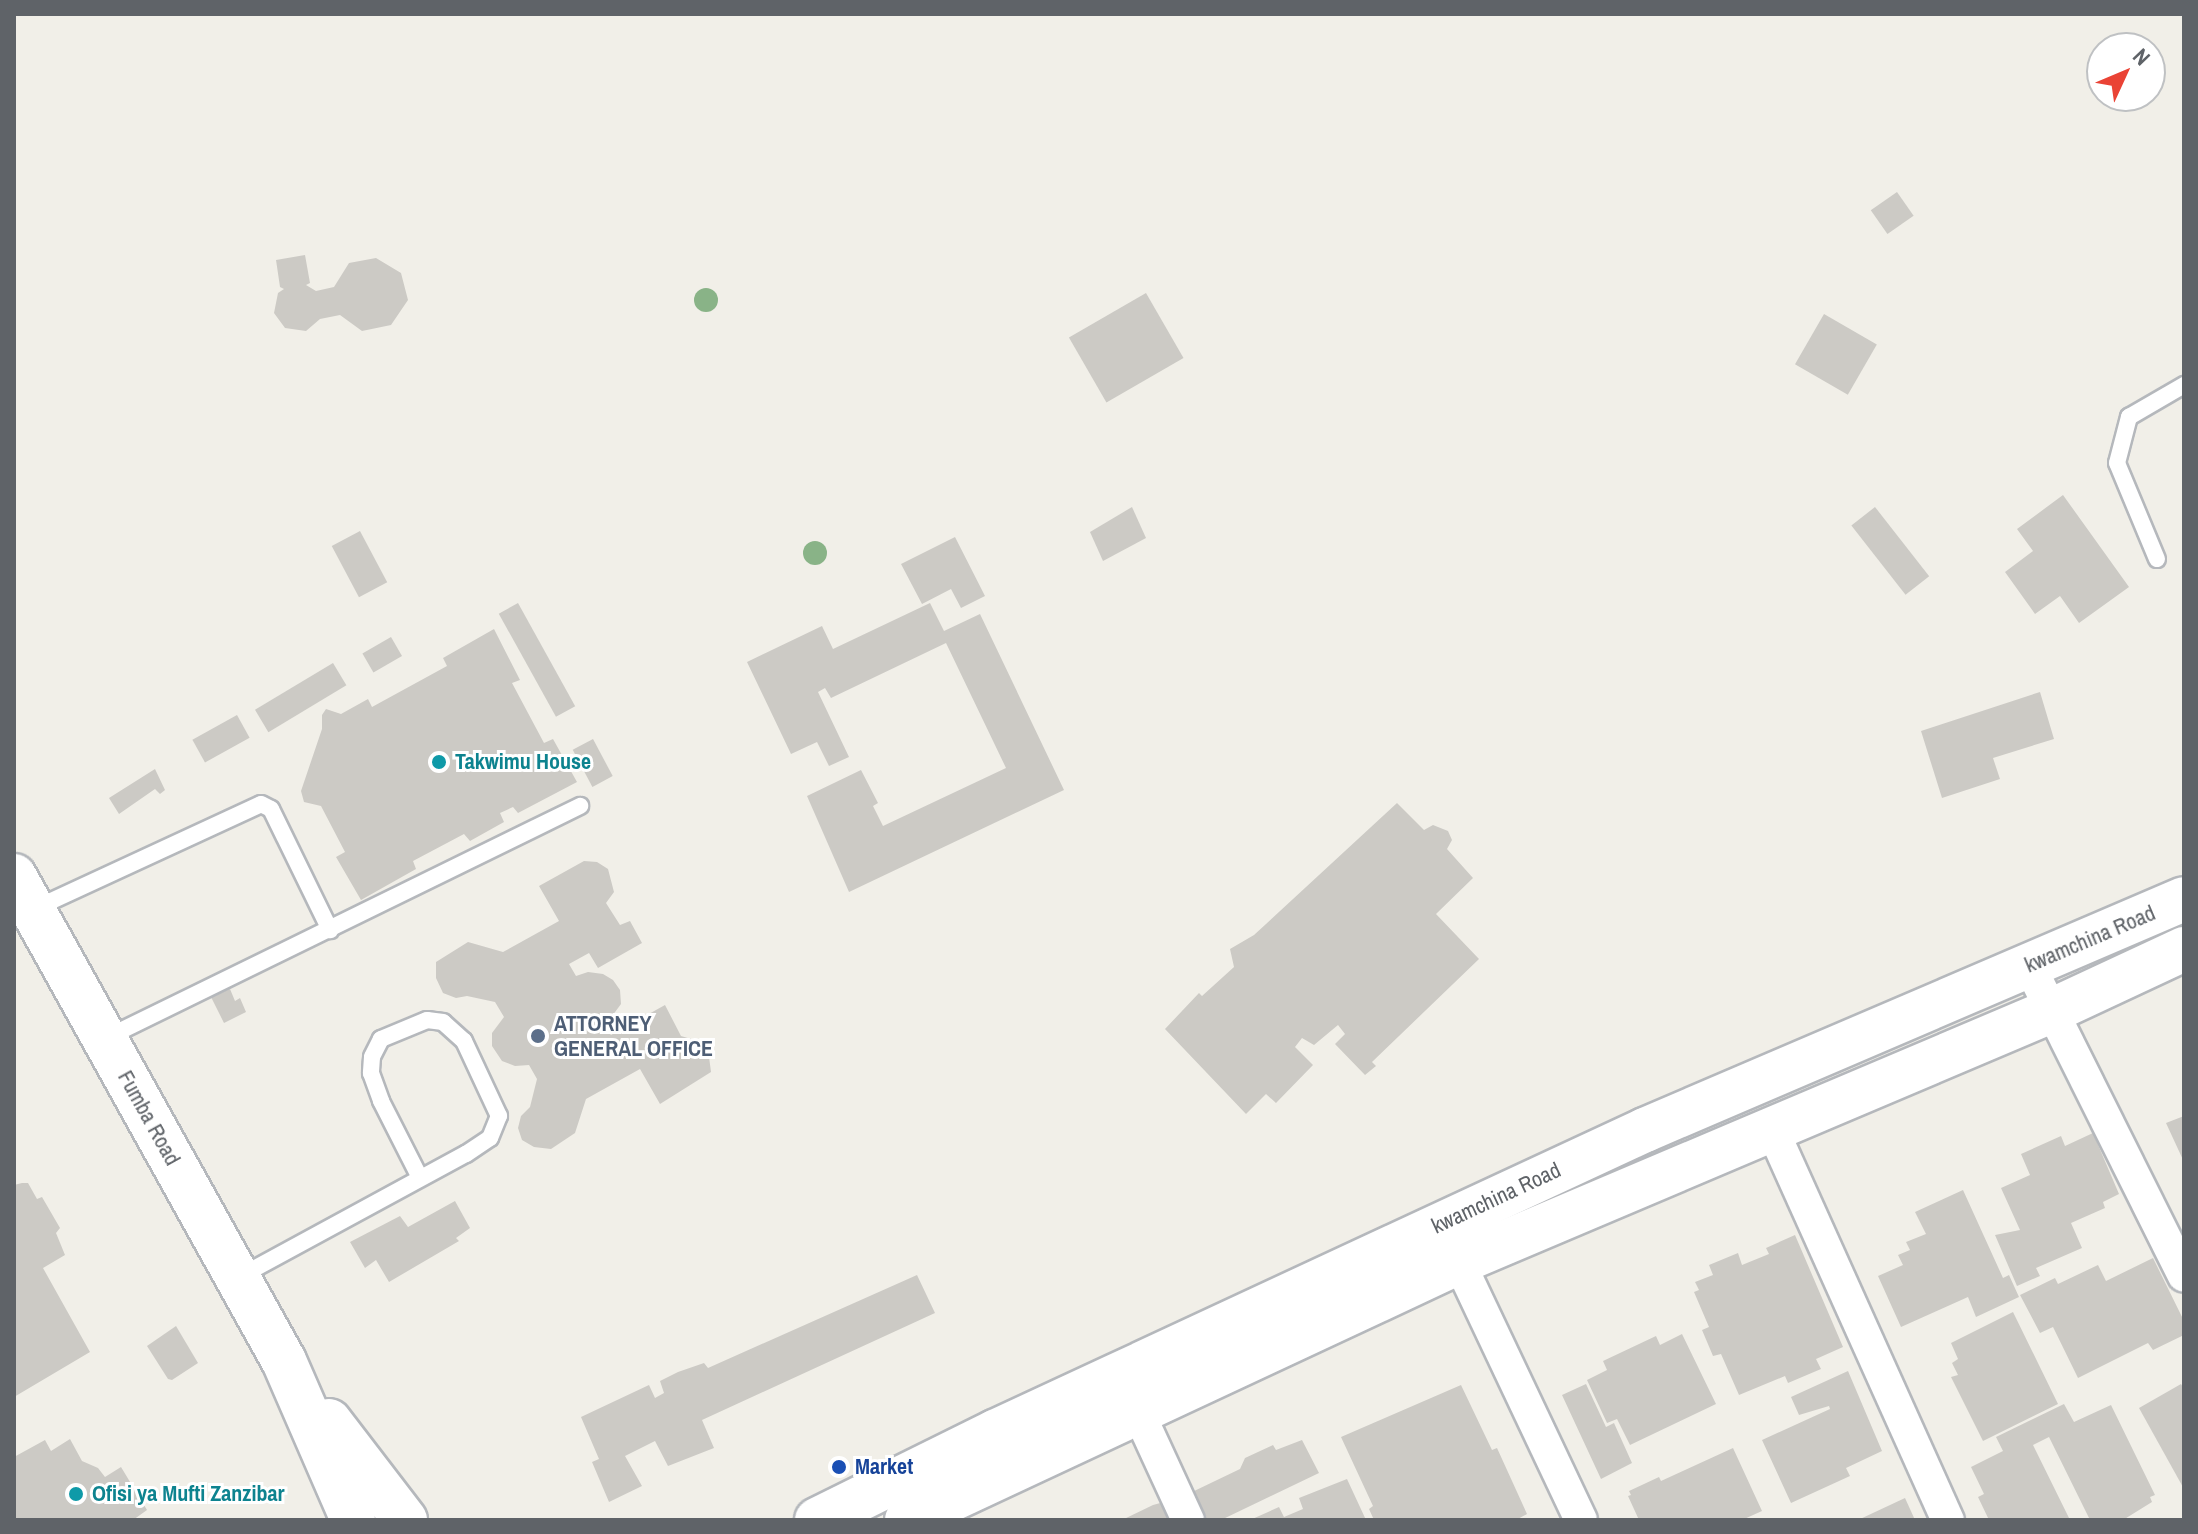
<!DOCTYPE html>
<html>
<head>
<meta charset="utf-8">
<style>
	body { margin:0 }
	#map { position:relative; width:2198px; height:1534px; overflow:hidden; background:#f1efe8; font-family:"Archivo Narrow",sans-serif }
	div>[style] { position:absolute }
	.building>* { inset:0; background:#cccac5; transform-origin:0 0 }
	.roads { filter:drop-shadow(2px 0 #b5b8bc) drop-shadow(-2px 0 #b5b8bc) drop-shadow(0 2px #b5b8bc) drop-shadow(0 -2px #b5b8bc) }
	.lane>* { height:16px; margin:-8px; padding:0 8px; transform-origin:8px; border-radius:8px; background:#fff }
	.street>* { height:32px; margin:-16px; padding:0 16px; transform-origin:16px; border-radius:16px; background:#fff }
	.secondary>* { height:44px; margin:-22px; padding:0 22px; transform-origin:22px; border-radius:22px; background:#fff }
	.trees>* { width:24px; height:24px; margin:-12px; border-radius:50%; background:#89b387 }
	.dots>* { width:22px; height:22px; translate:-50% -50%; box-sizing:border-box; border:4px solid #fff; border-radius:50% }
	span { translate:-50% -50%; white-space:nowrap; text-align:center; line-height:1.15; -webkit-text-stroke:6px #fff; paint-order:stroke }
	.culture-label { font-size:22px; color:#0d838f; font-weight:700 }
	.left { translate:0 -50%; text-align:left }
	.street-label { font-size:22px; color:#5f6368 }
	.service-label { font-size:22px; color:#4e5e75; font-weight:700 }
	.transit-label { font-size:22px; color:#164399; font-weight:700 }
	.frame { position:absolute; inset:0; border:16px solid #5f6368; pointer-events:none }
	.north { position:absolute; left:2086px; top:32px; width:80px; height:80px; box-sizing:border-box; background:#fff; border:2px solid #bfc1c3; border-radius:50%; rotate:46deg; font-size:22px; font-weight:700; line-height:32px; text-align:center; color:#5f6368 }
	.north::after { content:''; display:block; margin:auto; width:28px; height:36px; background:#ea4335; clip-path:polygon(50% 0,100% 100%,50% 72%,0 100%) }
</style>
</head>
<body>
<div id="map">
	<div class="building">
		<i style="left:1897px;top:192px;width:29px;height:32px;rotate:55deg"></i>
		<i style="clip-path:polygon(305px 255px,310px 283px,306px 285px,316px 291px,334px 287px,349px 263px,376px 258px,401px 273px,408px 300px,391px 325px,362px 331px,340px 315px,320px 319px,306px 331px,285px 328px,274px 313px,278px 293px,284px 289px,280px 287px,276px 260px)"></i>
		<i style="left:1146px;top:293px;width:75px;height:89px;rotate:60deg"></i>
		<i style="left:1824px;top:314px;width:61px;height:58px;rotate:30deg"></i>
		<i style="clip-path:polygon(2063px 495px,2129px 587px,2079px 623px,2060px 596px,2035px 614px,2005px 572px,2033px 551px,2017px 529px)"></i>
		<i style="clip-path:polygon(1132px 507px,1146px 538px,1103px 561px,1090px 532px)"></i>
		<i style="left:1875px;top:507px;width:88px;height:30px;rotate:52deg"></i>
		<i style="left:360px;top:531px;width:58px;height:32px;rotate:62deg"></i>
		<i style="clip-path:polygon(955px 537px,985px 596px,961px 608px,951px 589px,922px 604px,901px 564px)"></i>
		<i style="left:518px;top:603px;width:118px;height:22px;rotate:61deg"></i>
		<i style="clip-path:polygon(930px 603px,944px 631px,980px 614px,1064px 790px,849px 892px,807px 796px,861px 770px,878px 803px,873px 806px,883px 826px,1006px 768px,946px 643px,831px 698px,825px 688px,818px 692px,849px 757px,829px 766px,817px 742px,791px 754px,747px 662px,822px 626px,833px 649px)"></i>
		<i style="clip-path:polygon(494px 629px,520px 680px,512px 683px,544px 743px,553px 739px,577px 782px,518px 813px,513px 807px,500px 813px,504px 822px,470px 841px,464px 834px,413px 861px,416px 869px,361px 900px,336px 857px,345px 852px,321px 806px,304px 802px,301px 791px,322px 729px,322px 715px,326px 709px,341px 714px,368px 699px,372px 707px,447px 666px,443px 658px)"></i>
		<i style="left:391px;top:637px;width:22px;height:33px;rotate:60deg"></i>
		<i style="left:333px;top:663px;width:26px;height:91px;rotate:59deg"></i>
		<i style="clip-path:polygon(2040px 692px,2054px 739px,1993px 758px,2000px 779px,1942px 798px,1921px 731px)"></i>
		<i style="left:237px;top:715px;width:26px;height:51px;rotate:61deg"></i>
		<i style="left:593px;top:739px;width:42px;height:23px;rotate:62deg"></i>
		<i style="clip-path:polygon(155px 769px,165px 790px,160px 794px,155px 789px,119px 814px,109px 798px)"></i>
		<i style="clip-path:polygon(1397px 803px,1424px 830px,1433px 825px,1448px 831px,1452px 840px,1447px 849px,1473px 878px,1436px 914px,1479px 959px,1372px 1062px,1376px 1066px,1365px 1075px,1335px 1044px,1345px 1034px,1338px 1025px,1314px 1045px,1302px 1038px,1295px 1047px,1313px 1065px,1276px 1103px,1266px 1094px,1246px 1114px,1165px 1029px,1199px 993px,1202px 996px,1234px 967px,1230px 949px,1254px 935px)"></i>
		<i style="clip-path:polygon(584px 861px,597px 862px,608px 869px,614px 892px,606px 903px,620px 925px,630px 921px,642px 943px,598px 968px,589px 953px,569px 964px,576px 976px,588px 972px,603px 974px,613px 980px,620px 990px,621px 1004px,604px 1027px,611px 1035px,665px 1005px,681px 1036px,701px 1042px,708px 1049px,711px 1072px,660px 1104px,640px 1069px,586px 1099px,575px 1133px,551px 1149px,534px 1147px,522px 1140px,518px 1128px,521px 1116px,530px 1107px,537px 1079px,529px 1065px,515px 1066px,502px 1061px,492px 1046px,492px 1033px,504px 1017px,495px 1002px,467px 996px,456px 998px,443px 993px,436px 978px,436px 962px,468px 942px,503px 952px,559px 921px,539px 886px)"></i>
		<i style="clip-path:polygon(230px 989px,235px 1001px,240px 998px,246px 1012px,224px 1023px,211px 997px)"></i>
		<i style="clip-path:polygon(2184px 1116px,2184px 1162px,2166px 1123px)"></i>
		<i style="clip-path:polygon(2093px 1133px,2119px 1194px,2103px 1202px,2105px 1208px,2071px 1223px,2082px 1248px,2036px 1268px,2040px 1276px,2017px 1286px,1995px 1235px,2020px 1230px,2001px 1188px,2030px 1175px,2021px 1154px,2061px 1136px,2065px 1146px)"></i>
		<i style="clip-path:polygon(22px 1183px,28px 1183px,37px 1199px,42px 1197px,60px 1228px,56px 1233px,65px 1255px,43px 1268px,90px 1352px,14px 1397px,14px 1185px)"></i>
		<i style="clip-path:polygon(1963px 1190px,2003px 1278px,2009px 1275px,2019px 1297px,1976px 1317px,1968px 1297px,1901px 1327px,1878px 1276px,1903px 1265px,1898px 1255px,1910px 1250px,1906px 1242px,1926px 1234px,1915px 1212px)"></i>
		<i style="clip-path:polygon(455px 1201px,470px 1228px,456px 1238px,459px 1241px,389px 1282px,376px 1260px,365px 1268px,350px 1242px,400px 1216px,408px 1227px)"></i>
		<i style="clip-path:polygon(1795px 1235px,1843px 1347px,1816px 1359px,1821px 1369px,1788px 1383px,1785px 1376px,1739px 1395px,1721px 1354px,1713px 1356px,1702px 1330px,1709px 1327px,1694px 1292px,1699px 1290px,1695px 1282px,1713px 1275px,1709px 1265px,1738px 1253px,1742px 1265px,1769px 1254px,1766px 1248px)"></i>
		<i style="clip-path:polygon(2153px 1258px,2184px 1321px,2184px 1335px,2153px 1350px,2148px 1343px,2078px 1378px,2053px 1327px,2040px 1333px,2020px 1295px,2055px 1278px,2058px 1284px,2098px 1265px,2106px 1281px)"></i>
		<i style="clip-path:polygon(917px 1275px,935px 1313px,702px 1420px,714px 1448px,668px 1466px,655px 1441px,625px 1456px,642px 1486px,609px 1502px,592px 1462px,599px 1459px,581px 1417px,649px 1385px,655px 1398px,664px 1393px,660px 1381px,678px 1372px,704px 1363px,708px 1368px)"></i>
		<i style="clip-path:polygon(2013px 1312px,2058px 1404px,1983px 1441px,1951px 1377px,1958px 1375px,1952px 1363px,1958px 1359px,1951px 1343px)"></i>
		<i style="clip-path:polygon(176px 1326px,198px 1363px,172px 1380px,168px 1379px,147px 1346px)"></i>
		<i style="clip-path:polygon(1682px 1334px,1716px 1404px,1630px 1445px,1617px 1419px,1607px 1423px,1587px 1380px,1607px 1370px,1603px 1361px,1656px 1336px,1660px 1345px)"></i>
		<i style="clip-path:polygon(1848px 1371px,1882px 1451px,1846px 1468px,1850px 1476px,1791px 1503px,1762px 1440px,1830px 1409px,1829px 1406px,1799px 1415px,1791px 1397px)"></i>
		<i style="clip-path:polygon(1586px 1384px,1606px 1427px,1614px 1423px,1632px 1463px,1601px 1479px,1562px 1395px)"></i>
		<i style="clip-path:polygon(2181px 1384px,2184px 1389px,2184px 1489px,2139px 1408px)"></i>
		<i style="clip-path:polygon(1461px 1385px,1492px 1450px,1497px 1448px,1527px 1514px,1516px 1520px,1374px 1520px,1369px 1509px,1373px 1506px,1341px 1437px)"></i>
		<i style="clip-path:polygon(2064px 1404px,2074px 1422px,2111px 1405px,2155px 1495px,2150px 1497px,2152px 1502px,2123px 1520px,2090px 1520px,2049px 1437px,2033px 1445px,2070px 1520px,1989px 1520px,1978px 1497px,1984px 1494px,1971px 1467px,2003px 1451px,1996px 1437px)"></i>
		<i style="clip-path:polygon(70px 1439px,82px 1461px,98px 1468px,105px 1477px,121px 1467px,147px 1510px,133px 1520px,14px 1520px,14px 1457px,45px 1440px,51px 1451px)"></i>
		<i style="clip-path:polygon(1302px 1440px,1319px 1473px,1221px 1520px,1198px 1520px,1190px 1493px,1240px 1469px,1245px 1458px,1273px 1445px,1276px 1450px)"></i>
		<i style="clip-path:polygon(1733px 1448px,1762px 1511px,1742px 1520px,1639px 1520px,1628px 1496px,1631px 1495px,1629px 1491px,1659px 1477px,1661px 1481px)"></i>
		<i style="clip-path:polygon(1347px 1479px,1366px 1520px,1250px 1520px,1279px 1507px,1284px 1517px,1303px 1509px,1299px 1498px)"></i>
		<i style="clip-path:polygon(1905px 1498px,1915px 1520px,1858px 1520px)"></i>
		<i style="clip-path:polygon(1164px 1502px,1173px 1520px,1122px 1520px,1153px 1505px)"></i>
	</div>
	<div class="roads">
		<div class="lane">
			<i style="left:2157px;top:559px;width:104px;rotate:-112.6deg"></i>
			<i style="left:2117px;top:463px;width:48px;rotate:-75.4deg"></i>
			<i style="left:2129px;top:417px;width:64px;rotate:-30.2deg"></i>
			<i style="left:34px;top:909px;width:250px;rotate:-24.8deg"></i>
			<i style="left:261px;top:804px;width:11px;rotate:27deg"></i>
			<i style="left:271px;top:809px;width:135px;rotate:64deg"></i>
			<i style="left:106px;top:1038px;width:528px;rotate:-26.08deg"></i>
			<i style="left:239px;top:1277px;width:258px;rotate:-28.5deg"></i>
			<i style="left:466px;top:1154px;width:29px;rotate:-34deg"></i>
			<i style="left:490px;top:1138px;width:24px;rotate:-68deg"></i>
			<i style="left:499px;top:1116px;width:83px;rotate:-115deg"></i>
			<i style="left:464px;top:1041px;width:28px;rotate:-138deg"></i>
			<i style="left:443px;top:1022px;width:16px;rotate:-173deg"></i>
			<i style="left:427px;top:1020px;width:50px;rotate:157.6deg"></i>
			<i style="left:381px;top:1039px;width:20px;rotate:117deg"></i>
			<i style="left:372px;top:1057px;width:16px;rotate:94deg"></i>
			<i style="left:371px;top:1073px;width:30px;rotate:70deg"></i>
			<i style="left:381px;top:1101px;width:86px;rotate:63.1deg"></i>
		</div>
		<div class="street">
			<i style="left:2029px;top:965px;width:347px;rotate:63.5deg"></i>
			<i style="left:1772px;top:1129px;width:429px;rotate:65.8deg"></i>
			<i style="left:1459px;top:1262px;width:285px;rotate:64.7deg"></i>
			<i style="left:1129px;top:1392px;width:141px;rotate:65.3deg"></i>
		</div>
		<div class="secondary">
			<i style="left:14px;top:876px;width:555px;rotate:60.9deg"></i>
			<i style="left:284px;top:1361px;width:173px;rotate:66.5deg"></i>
			<i style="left:329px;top:1421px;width:125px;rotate:52.5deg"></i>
			<i style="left:817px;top:1520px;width:199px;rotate:-26.3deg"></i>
			<i style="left:995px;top:1432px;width:717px;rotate:-24.92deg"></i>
			<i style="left:1645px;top:1130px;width:586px;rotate:-23.2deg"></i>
			<i style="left:907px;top:1520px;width:609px;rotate:-25.05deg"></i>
			<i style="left:1459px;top:1262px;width:643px;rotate:-22.98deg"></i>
			<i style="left:2051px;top:1011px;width:147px;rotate:-25deg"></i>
		</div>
	</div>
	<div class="trees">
		<i style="left:706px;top:300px"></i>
		<i style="left:815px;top:553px"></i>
	</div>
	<div class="dots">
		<i style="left:439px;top:762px;background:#0f9aa8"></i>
		<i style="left:538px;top:1036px;background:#5c6f8a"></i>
		<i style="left:839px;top:1467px;background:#1a4fb4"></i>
		<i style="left:76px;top:1494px;background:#0f9aa8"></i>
	</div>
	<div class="culture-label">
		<span class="left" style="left:455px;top:762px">Takwimu House</span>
		<span class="left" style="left:92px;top:1494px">Ofisi ya Mufti Zanzibar</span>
	</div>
	<div class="street-label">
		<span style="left:2090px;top:939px;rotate:-23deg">kwamchina Road</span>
		<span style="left:149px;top:1118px;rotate:61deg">Fumba Road</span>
		<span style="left:1496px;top:1198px;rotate:-25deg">kwamchina Road</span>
	</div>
	<div class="service-label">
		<span class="left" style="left:554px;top:1036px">ATTORNEY<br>GENERAL OFFICE</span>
	</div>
	<div class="transit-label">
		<span class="left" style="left:855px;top:1467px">Market</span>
	</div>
	<div class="frame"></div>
	<div class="north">N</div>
</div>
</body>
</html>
